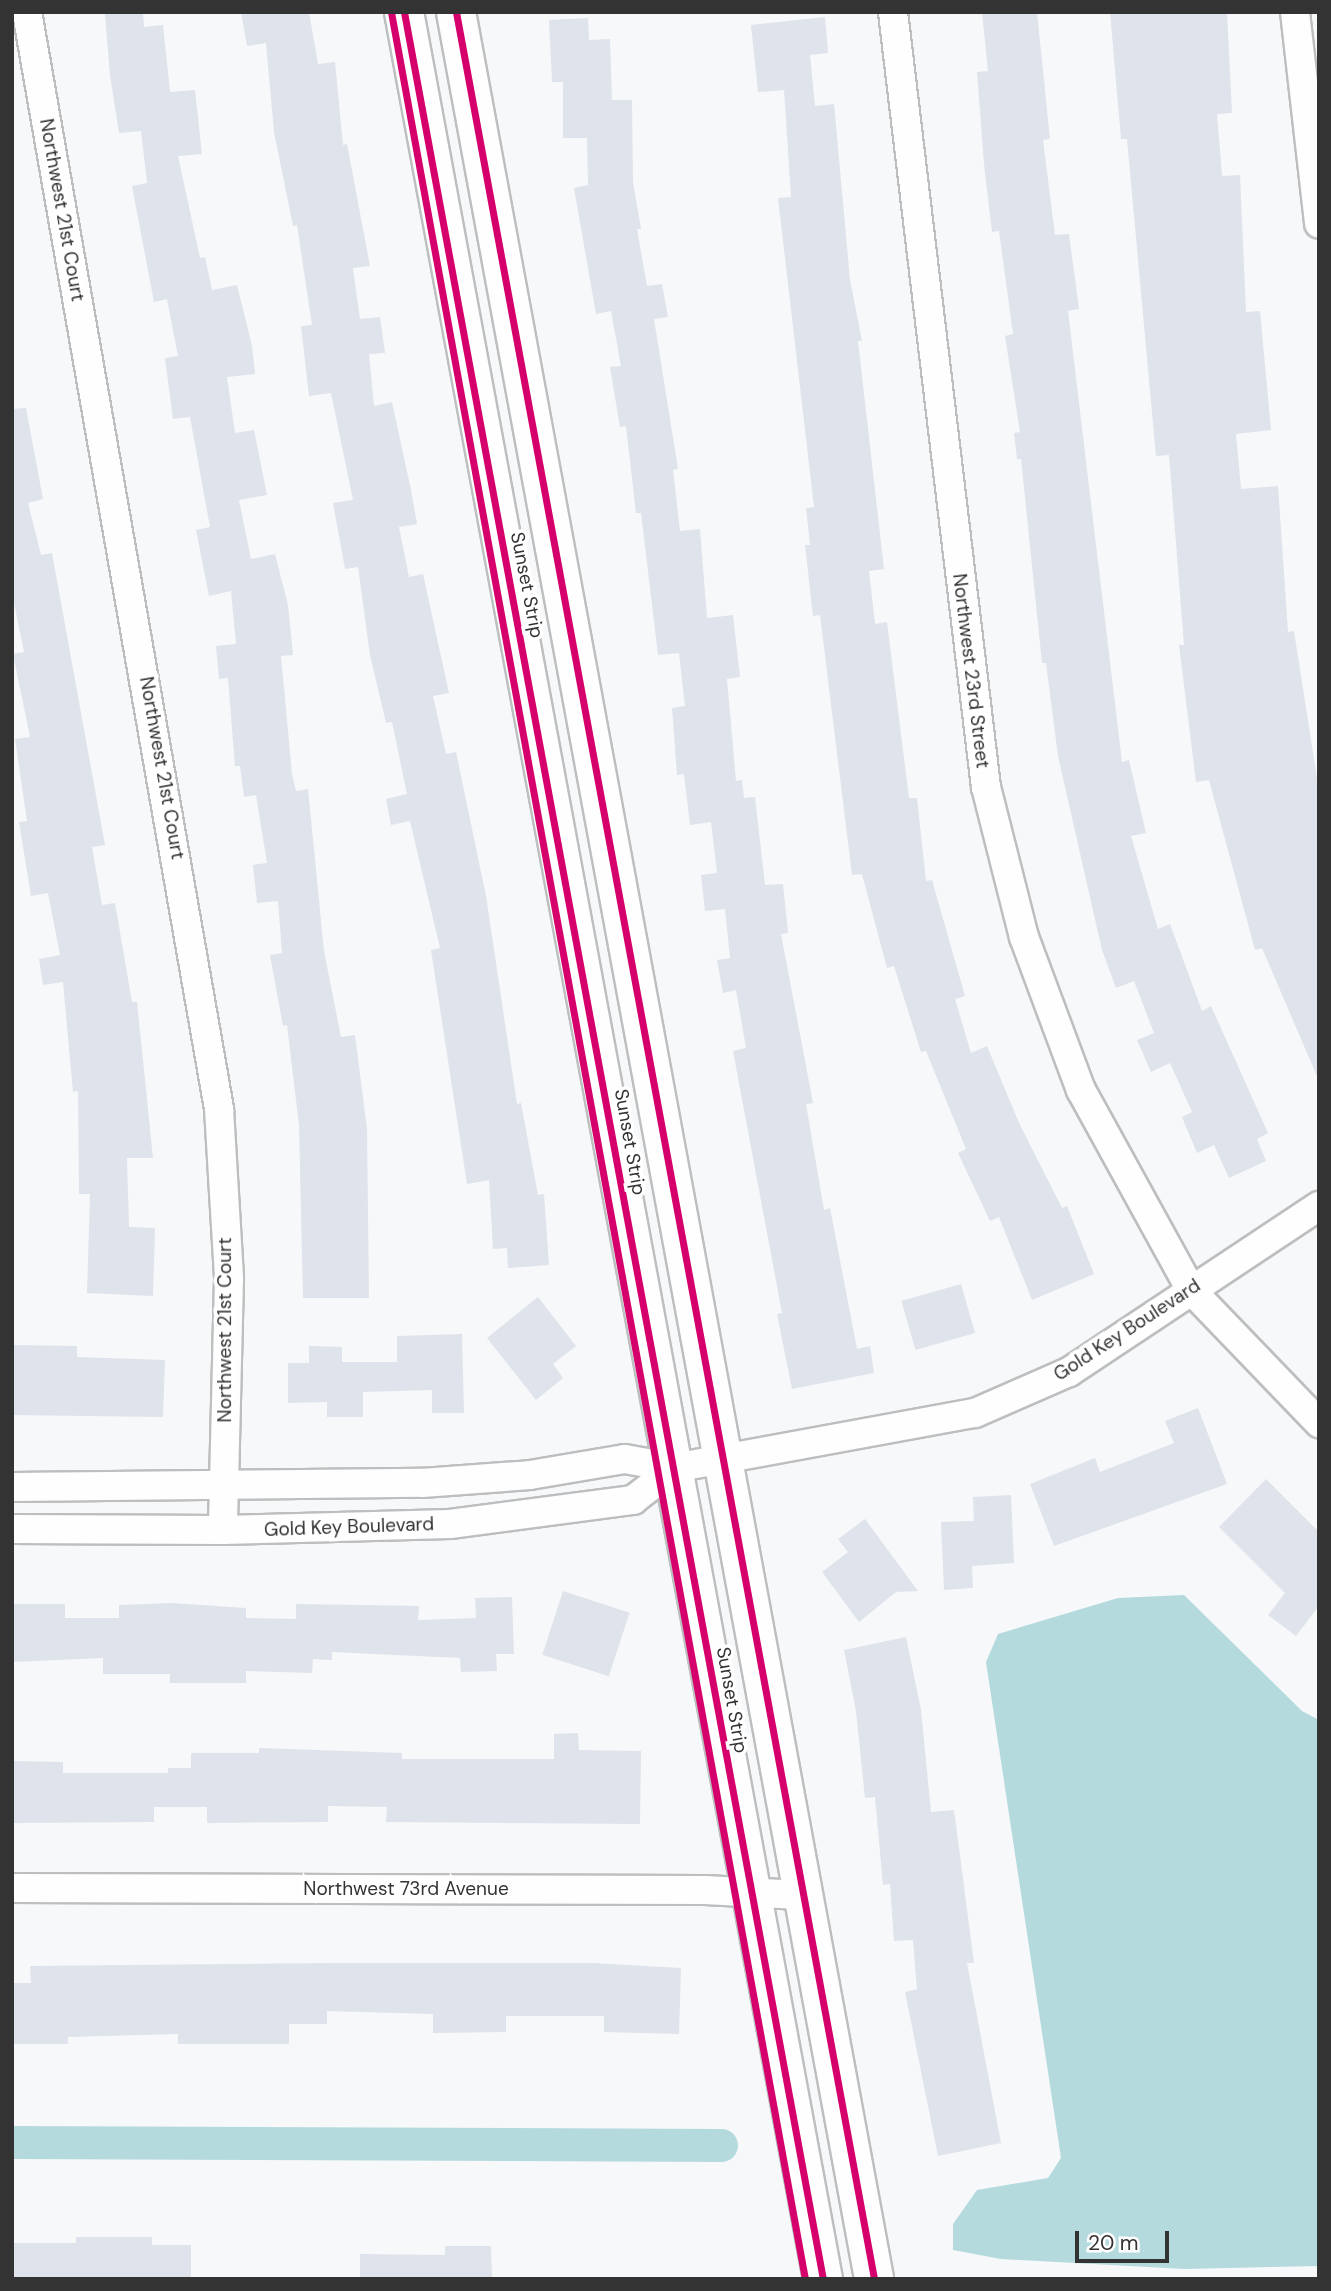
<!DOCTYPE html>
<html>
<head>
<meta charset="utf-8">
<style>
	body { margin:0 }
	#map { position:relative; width:1331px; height:2291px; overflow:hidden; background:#f7f8f9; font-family:"DM Sans",sans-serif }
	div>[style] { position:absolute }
	.water>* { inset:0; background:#b4dade }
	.canal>* { height:33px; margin:-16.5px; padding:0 16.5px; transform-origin:16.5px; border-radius:16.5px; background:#b4dade }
	.building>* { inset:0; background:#dfe3eb; transform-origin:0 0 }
	.roads { filter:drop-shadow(2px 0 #bdbebf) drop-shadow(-2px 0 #bdbebf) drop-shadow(0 2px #bdbebf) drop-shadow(0 -2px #bdbebf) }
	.street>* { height:28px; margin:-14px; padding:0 14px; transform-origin:14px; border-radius:14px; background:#fefefe }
	.secondary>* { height:38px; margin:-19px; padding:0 19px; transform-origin:19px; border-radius:19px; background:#fefefe }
	.cycleway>* { height:7px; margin:-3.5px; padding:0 3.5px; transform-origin:3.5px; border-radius:3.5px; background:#d6006c }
	span { translate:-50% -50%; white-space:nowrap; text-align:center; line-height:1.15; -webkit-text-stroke:7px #fff; paint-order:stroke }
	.street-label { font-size:19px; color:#333334 }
	.frame { position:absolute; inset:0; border:14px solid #333334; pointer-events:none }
	.scale { position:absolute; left:1075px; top:2231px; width:94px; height:32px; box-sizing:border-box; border:4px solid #333334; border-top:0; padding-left:9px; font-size:21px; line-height:24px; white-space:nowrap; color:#333334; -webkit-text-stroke:5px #fff; paint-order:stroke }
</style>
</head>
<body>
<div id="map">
	<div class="water">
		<i style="clip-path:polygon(1184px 1595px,1302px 1711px,1319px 1720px,1319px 2266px,1184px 2269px,1001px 2259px,953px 2250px,953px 2224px,977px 2190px,1048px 2178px,1061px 2158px,986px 1662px,998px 1634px,1118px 1598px)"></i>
	</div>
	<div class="canal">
		<i style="left:12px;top:2142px;width:709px;rotate:0.24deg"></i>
	</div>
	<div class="building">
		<i style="clip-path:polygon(143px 12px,144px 27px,163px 25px,170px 92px,195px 90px,202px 154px,178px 156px,200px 258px,205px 257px,212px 290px,237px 285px,252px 346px,255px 374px,227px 377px,235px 433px,254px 430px,267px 495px,239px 500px,251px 559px,275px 554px,288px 605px,293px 655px,281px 656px,292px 774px,296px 791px,308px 789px,324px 951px,341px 1037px,355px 1035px,367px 1129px,369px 1298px,303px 1298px,299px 1125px,287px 1025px,283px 1026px,270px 955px,282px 953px,278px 901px,257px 903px,253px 865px,267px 863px,256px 795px,244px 797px,240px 766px,235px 766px,228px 678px,219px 679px,216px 646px,236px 644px,231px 591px,209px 596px,196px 530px,210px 527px,190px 417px,173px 419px,165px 358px,178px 356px,167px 299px,154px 302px,132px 186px,147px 183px,141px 131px,119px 133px,110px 75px,105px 14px)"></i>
		<i style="clip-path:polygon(241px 12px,309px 12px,318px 64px,335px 62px,343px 145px,347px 144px,370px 266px,353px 268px,360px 319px,380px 317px,385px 353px,369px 354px,374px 406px,392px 402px,411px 490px,417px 524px,399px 527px,409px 577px,423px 574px,449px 693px,433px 696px,446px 754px,456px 752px,486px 896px,517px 1104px,521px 1103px,538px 1195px,544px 1194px,549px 1265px,508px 1268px,507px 1248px,493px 1249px,489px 1180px,467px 1184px,431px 950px,440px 948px,410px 821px,391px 825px,386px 799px,407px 794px,392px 722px,386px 723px,370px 655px,358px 567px,345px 569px,333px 503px,353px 500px,331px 393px,309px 396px,301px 326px,312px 325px,297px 225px,293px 226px,274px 132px,266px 43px,247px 46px)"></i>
		<i style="clip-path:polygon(982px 12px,1037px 12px,1050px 139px,1043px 140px,1055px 235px,1069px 234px,1079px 309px,1068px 311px,1122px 762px,1129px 760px,1146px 833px,1131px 836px,1158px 929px,1170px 924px,1202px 1011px,1211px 1006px,1268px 1133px,1257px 1139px,1266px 1161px,1229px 1178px,1214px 1145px,1197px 1153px,1182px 1117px,1192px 1112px,1170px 1063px,1151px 1072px,1137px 1040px,1154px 1033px,1134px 981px,1116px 988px,1102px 950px,1058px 756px,1046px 663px,1042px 663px,1021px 459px,1017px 459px,1014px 433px,1020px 432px,1005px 336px,1013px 334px,999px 231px,992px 232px,984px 164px,977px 72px,988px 71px)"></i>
		<i style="clip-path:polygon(1110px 12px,1227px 12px,1232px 113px,1217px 114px,1222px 176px,1240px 175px,1246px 312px,1260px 311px,1271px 430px,1236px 434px,1241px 489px,1278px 486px,1288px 632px,1294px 631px,1319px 791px,1319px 1081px,1262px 948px,1255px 950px,1209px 780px,1196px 782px,1179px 645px,1184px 645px,1169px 455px,1156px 456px,1127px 139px,1121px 139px)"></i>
		<i style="clip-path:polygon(825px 17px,828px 53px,810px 55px,815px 106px,834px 104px,850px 280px,862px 341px,858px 341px,884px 569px,869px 571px,875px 624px,887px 622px,909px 798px,917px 798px,926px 881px,932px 880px,965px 996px,955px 999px,971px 1053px,987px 1046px,1019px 1123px,1062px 1208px,1067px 1206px,1094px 1274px,1032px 1300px,999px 1217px,990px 1221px,958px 1153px,966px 1149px,926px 1051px,921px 1052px,894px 966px,887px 968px,862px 874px,852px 875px,820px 615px,813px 616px,805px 545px,810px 545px,806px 508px,814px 507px,778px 198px,791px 197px,784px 90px,758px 92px,751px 25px)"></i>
		<i style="clip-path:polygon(588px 18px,589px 40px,610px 39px,612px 100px,632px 100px,633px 182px,641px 229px,637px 229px,647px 286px,662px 284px,668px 317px,654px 319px,678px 469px,673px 470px,680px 531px,700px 529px,707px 618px,733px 615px,740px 677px,727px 679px,736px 781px,742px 780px,744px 798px,755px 797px,765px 885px,783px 884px,788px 933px,781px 934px,813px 1103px,806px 1104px,824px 1210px,830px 1208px,857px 1349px,870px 1346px,874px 1373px,792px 1389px,777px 1314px,782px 1313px,733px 1051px,746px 1048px,736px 990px,723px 993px,717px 960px,730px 958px,725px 909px,705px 911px,701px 875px,717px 873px,711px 822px,690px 825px,684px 774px,677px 775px,672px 708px,685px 706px,679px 653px,658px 655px,641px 513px,636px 513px,626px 426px,620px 427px,610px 367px,621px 366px,611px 311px,596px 314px,574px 188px,588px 185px,587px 138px,563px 138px,563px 82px,552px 82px,549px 20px)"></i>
		<i style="clip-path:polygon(26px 408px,43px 499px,28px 503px,41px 555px,52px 553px,105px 845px,92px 847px,102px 905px,115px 903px,132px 1002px,137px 1002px,153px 1158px,127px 1158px,129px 1227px,155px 1228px,153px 1296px,87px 1293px,90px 1194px,79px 1194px,78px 1091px,73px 1092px,63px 982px,43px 985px,39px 959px,60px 955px,48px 893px,31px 896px,19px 822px,27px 821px,15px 739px,30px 737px,13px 654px,24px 652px,12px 593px,12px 409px)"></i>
		<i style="left:961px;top:1284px;width:51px;height:62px;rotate:74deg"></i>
		<i style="clip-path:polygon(538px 1297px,576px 1346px,553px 1364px,563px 1378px,536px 1400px,487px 1338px)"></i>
		<i style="clip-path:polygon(462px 1334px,464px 1413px,432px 1413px,432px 1390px,363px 1392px,363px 1417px,327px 1417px,327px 1402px,288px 1403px,288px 1363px,309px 1363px,309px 1346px,342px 1347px,342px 1362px,397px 1362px,397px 1336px)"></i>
		<i style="clip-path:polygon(12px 1345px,77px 1346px,77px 1357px,165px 1360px,163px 1417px,12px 1415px)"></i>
		<i style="clip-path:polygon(1198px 1408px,1227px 1484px,1054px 1546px,1030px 1484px,1095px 1458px,1100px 1472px,1174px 1443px,1165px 1421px)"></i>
		<i style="clip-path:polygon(1266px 1479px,1319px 1532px,1319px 1606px,1296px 1636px,1268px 1615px,1285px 1593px,1219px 1527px)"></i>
		<i style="clip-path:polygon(1011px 1495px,1014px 1563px,972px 1566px,973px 1588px,944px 1590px,941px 1522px,974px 1521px,973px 1497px)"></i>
		<i style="clip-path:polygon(865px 1519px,918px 1591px,896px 1592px,859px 1622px,822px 1572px,848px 1552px,838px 1539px)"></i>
		<i style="left:563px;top:1591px;width:70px;height:67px;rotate:18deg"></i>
		<i style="clip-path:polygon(512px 1597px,514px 1654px,496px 1654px,497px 1671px,461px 1672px,460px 1658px,332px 1652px,332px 1660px,313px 1659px,312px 1673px,246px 1671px,246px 1683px,170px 1683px,170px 1674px,103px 1674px,103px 1658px,12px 1662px,12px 1604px,65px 1604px,65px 1618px,119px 1618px,119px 1605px,171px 1603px,246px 1608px,246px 1618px,296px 1619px,296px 1604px,419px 1606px,418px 1620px,476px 1618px,475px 1598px)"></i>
		<i style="clip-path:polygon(906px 1637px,921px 1710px,931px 1812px,954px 1810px,974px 1963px,967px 1963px,1001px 2143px,938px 2156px,905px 1992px,917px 1989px,913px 1940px,894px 1941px,890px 1884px,883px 1885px,875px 1797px,865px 1798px,856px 1711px,844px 1650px)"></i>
		<i style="clip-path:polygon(578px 1733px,579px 1750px,641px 1751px,640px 1824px,386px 1822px,387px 1807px,328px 1806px,328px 1822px,207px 1823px,207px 1807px,154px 1807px,154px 1822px,12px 1823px,12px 1761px,63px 1762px,63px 1773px,168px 1773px,168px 1768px,191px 1768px,191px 1753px,259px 1753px,259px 1748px,402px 1753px,402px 1759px,554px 1759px,554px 1734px)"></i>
		<i style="clip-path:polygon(343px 1963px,592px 1963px,681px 1968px,679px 2034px,604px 2032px,604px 2016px,506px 2016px,506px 2032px,433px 2033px,433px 2014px,327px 2011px,327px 2024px,289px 2024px,289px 2044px,178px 2044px,178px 2034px,68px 2037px,68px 2044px,12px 2044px,12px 1983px,31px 1983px,30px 1966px)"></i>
		<i style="clip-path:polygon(76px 2237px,152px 2237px,152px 2245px,191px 2245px,191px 2279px,12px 2279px,12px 2243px,76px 2243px)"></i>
		<i style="clip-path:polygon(445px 2246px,491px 2246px,492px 2279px,360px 2279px,360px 2254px,445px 2255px)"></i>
	</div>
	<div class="roads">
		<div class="street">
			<i style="left:27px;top:12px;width:1114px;rotate:80.07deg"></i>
			<i style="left:219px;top:1109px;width:170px;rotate:86.6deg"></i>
			<i style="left:229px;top:1279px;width:251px;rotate:91.4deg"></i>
			<i style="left:893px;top:12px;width:781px;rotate:83.16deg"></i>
			<i style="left:986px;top:787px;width:155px;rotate:75.8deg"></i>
			<i style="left:1024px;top:937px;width:163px;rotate:69.6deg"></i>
			<i style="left:1081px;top:1090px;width:228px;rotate:61.2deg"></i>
			<i style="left:1191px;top:1290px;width:185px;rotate:46.1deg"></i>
			<i style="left:1295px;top:12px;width:213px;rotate:83.5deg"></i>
			<i style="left:12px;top:1487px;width:410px;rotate:-0.6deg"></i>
			<i style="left:422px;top:1483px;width:108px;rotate:-4.2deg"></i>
			<i style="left:530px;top:1475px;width:96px;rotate:-9.6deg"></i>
			<i style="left:625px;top:1459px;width:50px;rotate:10.4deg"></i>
			<i style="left:674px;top:1468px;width:306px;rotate:-10.4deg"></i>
			<i style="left:975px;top:1413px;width:103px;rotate:-23.6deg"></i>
			<i style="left:1069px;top:1372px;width:300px;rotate:-33.6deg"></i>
			<i style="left:12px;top:1529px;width:211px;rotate:0.3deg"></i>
			<i style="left:223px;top:1530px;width:227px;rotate:-1.5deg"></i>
			<i style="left:450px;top:1524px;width:185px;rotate:-7.5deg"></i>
			<i style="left:633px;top:1500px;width:52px;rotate:-38deg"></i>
			<i style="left:12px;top:1888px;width:693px;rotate:0.17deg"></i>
			<i style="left:705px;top:1890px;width:95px;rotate:3deg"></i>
		</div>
		<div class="secondary">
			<i style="left:404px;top:12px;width:2305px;rotate:79.53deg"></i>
			<i style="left:456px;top:12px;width:2305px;rotate:79.55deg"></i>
		</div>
	</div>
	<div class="cycleway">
		<i style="left:391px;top:12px;width:2304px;rotate:79.65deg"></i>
		<i style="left:404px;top:12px;width:2305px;rotate:79.53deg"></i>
		<i style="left:456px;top:12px;width:2305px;rotate:79.55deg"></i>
	</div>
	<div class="street-label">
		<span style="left:62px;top:210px;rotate:80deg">Northwest 21st Court</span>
		<span style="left:527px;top:585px;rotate:79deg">Sunset Strip</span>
		<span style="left:971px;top:671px;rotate:83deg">Northwest 23rd Street</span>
		<span style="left:162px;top:768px;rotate:80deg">Northwest 21st Court</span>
		<span style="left:630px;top:1142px;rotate:80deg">Sunset Strip</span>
		<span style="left:225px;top:1330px;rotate:-90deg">Northwest 21st Court</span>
		<span style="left:1127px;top:1330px;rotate:-33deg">Gold Key Boulevard</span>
		<span style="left:349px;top:1527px;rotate:-2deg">Gold Key Boulevard</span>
		<span style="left:732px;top:1700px;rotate:80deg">Sunset Strip</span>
		<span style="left:406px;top:1889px">Northwest 73rd Avenue</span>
	</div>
	<div class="frame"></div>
	<div class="scale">20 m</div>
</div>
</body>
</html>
